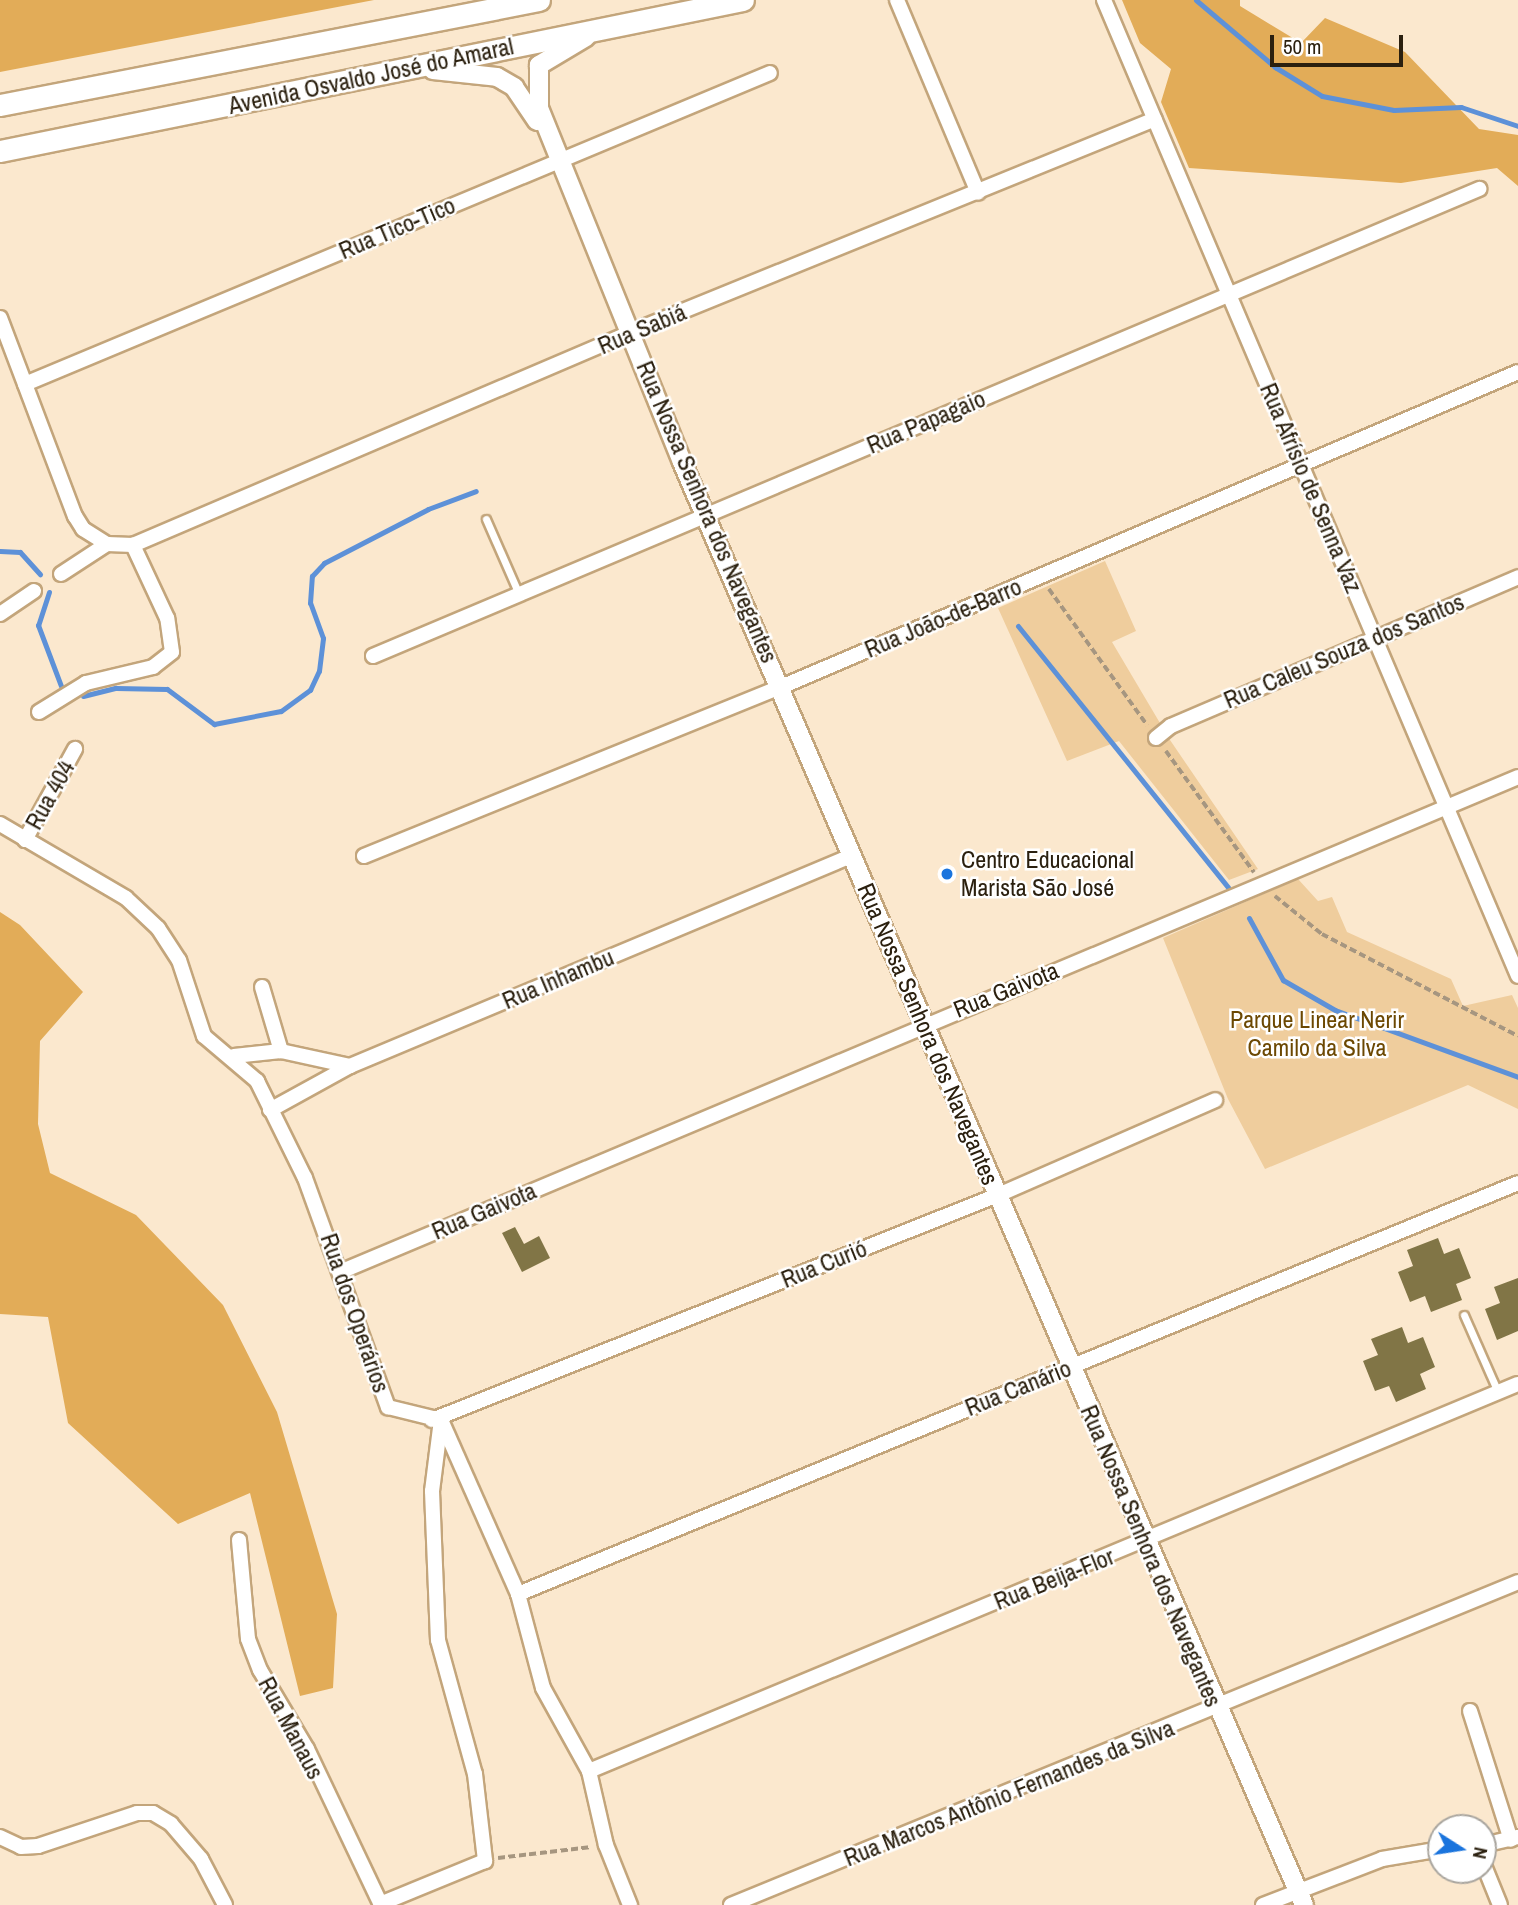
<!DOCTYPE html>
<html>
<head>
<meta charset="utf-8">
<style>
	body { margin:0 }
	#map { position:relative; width:1518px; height:1905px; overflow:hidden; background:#fbe8ce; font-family:"Archivo Narrow",sans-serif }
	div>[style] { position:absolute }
	.green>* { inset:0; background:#efcd9d }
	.forest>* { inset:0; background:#e2ac58 }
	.stream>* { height:5px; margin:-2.5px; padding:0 2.5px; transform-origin:2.5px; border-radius:2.5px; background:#5d91d8 }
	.building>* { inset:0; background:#817546 }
	.path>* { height:3.5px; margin-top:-1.75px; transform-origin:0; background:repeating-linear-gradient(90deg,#a69680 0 7px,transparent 0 10.5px) }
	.roads { filter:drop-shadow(2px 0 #c3a57b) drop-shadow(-2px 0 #c3a57b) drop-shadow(0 2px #c3a57b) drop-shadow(0 -2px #c3a57b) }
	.service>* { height:7px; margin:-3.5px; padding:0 3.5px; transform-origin:3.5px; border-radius:3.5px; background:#fff }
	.minor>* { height:14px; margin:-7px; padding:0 7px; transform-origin:7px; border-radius:7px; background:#fff }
	.tertiary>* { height:18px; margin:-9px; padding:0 9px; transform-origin:9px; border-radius:9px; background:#fff }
	.secondary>* { height:21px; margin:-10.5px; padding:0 10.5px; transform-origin:10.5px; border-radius:10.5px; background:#fff }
	.dots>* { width:19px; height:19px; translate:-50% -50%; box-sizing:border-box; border:4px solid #fff; border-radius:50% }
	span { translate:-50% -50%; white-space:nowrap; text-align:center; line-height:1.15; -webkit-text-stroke:5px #fff; paint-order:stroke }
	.street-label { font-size:24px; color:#2b200f }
	.poi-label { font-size:24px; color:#2b200f }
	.left { translate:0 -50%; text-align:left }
	.park-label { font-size:24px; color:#6c4802 }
	.north { position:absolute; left:1427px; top:1814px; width:70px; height:70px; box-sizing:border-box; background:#fff; border:2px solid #aaa69f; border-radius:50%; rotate:102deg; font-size:19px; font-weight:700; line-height:28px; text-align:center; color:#2b200f }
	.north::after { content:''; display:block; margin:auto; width:24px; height:32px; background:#1a74dd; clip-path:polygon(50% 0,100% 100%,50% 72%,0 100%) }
	.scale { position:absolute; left:1270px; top:35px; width:133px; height:32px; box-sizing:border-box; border:4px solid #2b200f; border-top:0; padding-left:9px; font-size:21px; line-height:24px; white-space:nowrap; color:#2b200f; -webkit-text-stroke:5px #fff; paint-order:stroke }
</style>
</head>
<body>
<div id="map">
	<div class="green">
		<i style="clip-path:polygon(1105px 561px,1136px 631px,1112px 642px,1170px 740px,1258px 869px,1229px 880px,1119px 741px,1067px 761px,998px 608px)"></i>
		<i style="clip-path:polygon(1298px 879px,1318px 901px,1332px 897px,1347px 932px,1451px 979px,1463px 1006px,1512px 995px,1518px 1008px,1518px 1109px,1468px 1085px,1265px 1169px,1228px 1099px,1163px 938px)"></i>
	</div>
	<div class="forest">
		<i style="clip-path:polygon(0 0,374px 0,0 72px)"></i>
		<i style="clip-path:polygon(1122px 0,1240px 0,1240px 6px,1301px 43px,1325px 18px,1405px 52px,1479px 129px,1518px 135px,1518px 186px,1497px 168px,1401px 183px,1189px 168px,1161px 102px,1171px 69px,1140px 43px)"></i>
		<i style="clip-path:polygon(0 912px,20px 925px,83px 992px,40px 1041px,38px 1124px,50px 1173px,136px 1215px,223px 1305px,277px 1412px,337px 1614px,333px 1688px,300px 1696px,250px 1493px,178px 1524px,68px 1423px,48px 1317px,0 1314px)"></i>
	</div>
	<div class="stream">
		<i style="left:1196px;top:0;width:104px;rotate:40.3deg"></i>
		<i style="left:1275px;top:67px;width:55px;rotate:31.7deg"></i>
		<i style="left:1322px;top:96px;width:73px;rotate:11deg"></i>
		<i style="left:1394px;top:110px;width:67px;rotate:-2.6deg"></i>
		<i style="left:1461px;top:107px;width:60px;rotate:18.4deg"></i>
		<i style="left:0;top:551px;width:20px;rotate:3deg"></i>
		<i style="left:20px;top:552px;width:30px;rotate:48deg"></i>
		<i style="left:49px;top:592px;width:35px;rotate:108deg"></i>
		<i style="left:38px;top:625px;width:65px;rotate:69.3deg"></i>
		<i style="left:1018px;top:626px;width:335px;rotate:51.2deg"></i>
		<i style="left:83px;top:696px;width:34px;rotate:-14deg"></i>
		<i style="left:116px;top:688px;width:51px;rotate:1.1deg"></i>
		<i style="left:167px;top:689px;width:59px;rotate:36.7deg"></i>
		<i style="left:214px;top:724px;width:68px;rotate:-11deg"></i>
		<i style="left:281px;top:711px;width:36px;rotate:-36deg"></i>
		<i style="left:310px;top:690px;width:21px;rotate:-65deg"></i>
		<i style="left:319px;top:671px;width:33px;rotate:-83deg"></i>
		<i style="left:323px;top:638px;width:37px;rotate:-110deg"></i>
		<i style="left:310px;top:603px;width:27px;rotate:-86deg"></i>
		<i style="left:312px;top:576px;width:18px;rotate:-47deg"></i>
		<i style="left:324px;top:563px;width:117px;rotate:-27.4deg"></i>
		<i style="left:428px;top:509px;width:51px;rotate:-20.6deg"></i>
		<i style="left:1249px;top:918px;width:71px;rotate:61.3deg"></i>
		<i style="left:1283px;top:980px;width:60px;rotate:30deg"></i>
		<i style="left:1335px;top:1010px;width:195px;rotate:20.1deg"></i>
	</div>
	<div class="building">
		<i style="clip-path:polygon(515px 1227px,524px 1244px,539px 1236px,550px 1258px,522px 1272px,502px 1233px)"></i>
		<i style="clip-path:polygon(1438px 1238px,1444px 1254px,1459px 1248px,1471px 1278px,1456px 1284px,1462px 1300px,1431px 1312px,1425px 1296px,1410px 1302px,1398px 1272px,1413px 1266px,1407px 1250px)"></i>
		<i style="clip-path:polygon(1518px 1278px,1518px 1331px,1497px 1340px,1485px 1309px,1500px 1303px,1494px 1287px)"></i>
		<i style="clip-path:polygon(1402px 1327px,1408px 1343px,1423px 1337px,1435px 1367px,1420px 1374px,1426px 1389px,1396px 1402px,1389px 1386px,1375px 1391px,1363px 1361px,1378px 1355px,1371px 1339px)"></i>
	</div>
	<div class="path">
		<i style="left:1049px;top:589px;width:168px;rotate:54.2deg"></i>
		<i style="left:1166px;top:751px;width:150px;rotate:54deg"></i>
		<i style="left:1275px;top:896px;width:60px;rotate:39deg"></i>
		<i style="left:1322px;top:934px;width:221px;rotate:27.5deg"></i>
		<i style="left:498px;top:1858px;width:94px;rotate:-6.7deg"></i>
	</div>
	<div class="roads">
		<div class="service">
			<i style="left:486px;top:519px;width:82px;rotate:66.3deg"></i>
			<i style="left:1464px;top:1315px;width:84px;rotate:66.2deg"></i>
		</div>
		<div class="minor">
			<i style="left:897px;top:0;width:209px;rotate:67.2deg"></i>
			<i style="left:1104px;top:0;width:1060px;rotate:67.01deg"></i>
			<i style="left:0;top:318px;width:212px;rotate:69.3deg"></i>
			<i style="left:75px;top:516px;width:15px;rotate:58deg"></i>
			<i style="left:83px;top:529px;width:28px;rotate:32deg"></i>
			<i style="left:107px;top:544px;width:26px;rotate:2deg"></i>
			<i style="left:133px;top:545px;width:558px;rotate:-23.12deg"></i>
			<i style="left:646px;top:326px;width:549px;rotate:-22.13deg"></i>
			<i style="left:25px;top:384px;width:807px;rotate:-22.66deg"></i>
			<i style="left:61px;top:574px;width:55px;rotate:-33.1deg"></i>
			<i style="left:0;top:614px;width:41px;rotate:-34.1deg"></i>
			<i style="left:373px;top:656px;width:1201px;rotate:-22.89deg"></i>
			<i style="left:39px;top:712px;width:55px;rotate:-31.7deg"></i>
			<i style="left:86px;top:683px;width:69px;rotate:-13.4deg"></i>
			<i style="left:153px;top:667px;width:24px;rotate:-38deg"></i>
			<i style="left:172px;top:652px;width:34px;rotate:-98deg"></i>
			<i style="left:167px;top:618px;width:81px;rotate:-115deg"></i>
			<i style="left:1156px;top:738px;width:19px;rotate:-39deg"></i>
			<i style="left:1171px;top:726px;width:378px;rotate:-23.2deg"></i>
			<i style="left:0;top:824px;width:146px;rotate:30.4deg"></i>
			<i style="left:126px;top:898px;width:44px;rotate:43.2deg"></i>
			<i style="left:158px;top:928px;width:38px;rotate:57deg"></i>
			<i style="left:179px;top:960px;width:80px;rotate:71.8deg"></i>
			<i style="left:204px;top:1036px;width:70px;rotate:40.3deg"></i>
			<i style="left:257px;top:1081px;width:108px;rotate:63.7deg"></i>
			<i style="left:305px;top:1178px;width:244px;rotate:70.1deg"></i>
			<i style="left:388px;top:1407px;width:55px;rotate:13.8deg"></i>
			<i style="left:441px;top:1420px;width:72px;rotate:97.2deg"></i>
			<i style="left:432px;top:1491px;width:149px;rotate:87.7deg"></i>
			<i style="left:438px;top:1640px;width:139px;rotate:74.6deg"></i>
			<i style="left:475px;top:1774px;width:88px;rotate:83.4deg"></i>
			<i style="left:485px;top:1861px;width:113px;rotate:157.7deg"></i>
			<i style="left:25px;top:840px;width:104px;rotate:-61.2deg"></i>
			<i style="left:364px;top:856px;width:450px;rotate:-22.1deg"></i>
			<i style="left:781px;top:687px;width:801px;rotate:-23.14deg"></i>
			<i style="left:262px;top:987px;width:67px;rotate:73.5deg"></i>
			<i style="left:234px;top:1056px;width:47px;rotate:-6.1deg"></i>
			<i style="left:281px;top:1051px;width:71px;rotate:12.3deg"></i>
			<i style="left:270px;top:1110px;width:91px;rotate:-28.8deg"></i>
			<i style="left:350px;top:1066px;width:543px;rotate:-22.74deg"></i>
			<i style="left:340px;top:1272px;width:1278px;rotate:-22.79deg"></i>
			<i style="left:432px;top:1420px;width:609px;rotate:-21.68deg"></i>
			<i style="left:998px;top:1195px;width:237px;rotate:-23.6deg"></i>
			<i style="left:441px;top:1420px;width:190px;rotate:66.1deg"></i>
			<i style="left:518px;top:1594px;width:97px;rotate:75.1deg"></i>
			<i style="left:543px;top:1688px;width:95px;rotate:61deg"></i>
			<i style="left:589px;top:1771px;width:76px;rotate:77.1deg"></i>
			<i style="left:606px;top:1845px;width:65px;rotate:68.2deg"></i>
			<i style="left:239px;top:1540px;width:99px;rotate:84.8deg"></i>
			<i style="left:248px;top:1639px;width:33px;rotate:69deg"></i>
			<i style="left:260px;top:1670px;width:92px;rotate:59.3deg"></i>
			<i style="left:307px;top:1749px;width:173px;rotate:64.6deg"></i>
			<i style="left:518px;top:1594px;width:1081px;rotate:-22.34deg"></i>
			<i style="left:1470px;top:1711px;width:135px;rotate:72.4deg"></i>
			<i style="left:589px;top:1771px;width:1006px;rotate:-22.62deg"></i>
			<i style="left:0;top:1837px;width:23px;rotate:25deg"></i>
			<i style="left:21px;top:1847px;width:17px;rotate:-3deg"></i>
			<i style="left:38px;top:1846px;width:104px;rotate:-18.4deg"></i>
			<i style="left:137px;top:1813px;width:16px"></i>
			<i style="left:153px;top:1813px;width:21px;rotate:31deg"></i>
			<i style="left:171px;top:1824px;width:46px;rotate:49.4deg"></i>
			<i style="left:201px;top:1859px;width:52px;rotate:62.4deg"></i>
			<i style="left:1483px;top:1845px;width:36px;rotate:-13deg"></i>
			<i style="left:1483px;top:1863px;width:45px;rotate:68deg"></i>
			<i style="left:731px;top:1905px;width:851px;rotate:-22.31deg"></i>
			<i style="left:1263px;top:1905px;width:128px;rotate:-21.1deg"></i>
			<i style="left:1382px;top:1859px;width:60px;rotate:-9.6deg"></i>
		</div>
		<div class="tertiary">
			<i style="left:586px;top:37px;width:55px;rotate:149.2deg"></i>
			<i style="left:539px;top:65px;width:43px;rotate:90deg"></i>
			<i style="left:539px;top:108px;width:382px;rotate:68deg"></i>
			<i style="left:682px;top:462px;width:1571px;rotate:66.68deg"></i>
			<i style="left:433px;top:70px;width:64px;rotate:6.2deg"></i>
			<i style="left:497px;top:77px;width:20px;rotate:30deg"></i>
			<i style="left:514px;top:87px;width:41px;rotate:55.9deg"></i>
		</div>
		<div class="secondary">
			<i style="left:0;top:105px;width:549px;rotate:-11.02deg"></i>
			<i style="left:0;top:151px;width:758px;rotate:-11.49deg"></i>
		</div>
	</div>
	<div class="dots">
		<i style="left:947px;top:874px;background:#1a74dd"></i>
	</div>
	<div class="street-label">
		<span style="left:371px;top:76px;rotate:-12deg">Avenida Osvaldo José do Amaral</span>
		<span style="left:397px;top:228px;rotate:-23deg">Rua Tico-Tico</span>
		<span style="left:642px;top:329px;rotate:-23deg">Rua Sabiá</span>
		<span style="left:926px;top:422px;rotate:-23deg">Rua Papagaio</span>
		<span style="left:1311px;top:488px;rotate:67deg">Rua Afrísio de Senna Vaz</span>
		<span style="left:707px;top:512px;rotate:67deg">Rua Nossa Senhora dos Navegantes</span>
		<span style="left:943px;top:618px;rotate:-23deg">Rua João-de-Barro</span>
		<span style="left:1344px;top:651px;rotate:-23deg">Rua Caleu Souza dos Santos</span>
		<span style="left:50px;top:795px;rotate:-61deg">Rua 404</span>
		<span style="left:558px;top:979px;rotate:-23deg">Rua Inhambu</span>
		<span style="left:1006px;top:990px;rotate:-22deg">Rua Gaivota</span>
		<span style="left:928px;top:1034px;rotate:67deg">Rua Nossa Senhora dos Navegantes</span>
		<span style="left:484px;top:1211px;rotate:-23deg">Rua Gaivota</span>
		<span style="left:824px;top:1264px;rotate:-22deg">Rua Curió</span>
		<span style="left:355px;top:1313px;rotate:71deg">Rua dos Operários</span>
		<span style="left:1018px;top:1388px;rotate:-22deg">Rua Canário</span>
		<span style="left:1151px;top:1556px;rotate:67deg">Rua Nossa Senhora dos Navegantes</span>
		<span style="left:1054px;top:1579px;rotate:-22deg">Rua Beija-Flor</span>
		<span style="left:291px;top:1728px;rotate:62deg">Rua Manaus</span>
		<span style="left:1009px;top:1793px;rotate:-22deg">Rua Marcos Antônio Fernandes da Silva</span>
	</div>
	<div class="poi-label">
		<span class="left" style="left:961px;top:874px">Centro Educacional<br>Marista São José</span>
	</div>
	<div class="park-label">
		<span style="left:1317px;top:1034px">Parque Linear Nerir<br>Camilo da Silva</span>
	</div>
	<div class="north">N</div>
	<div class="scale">50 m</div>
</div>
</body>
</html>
